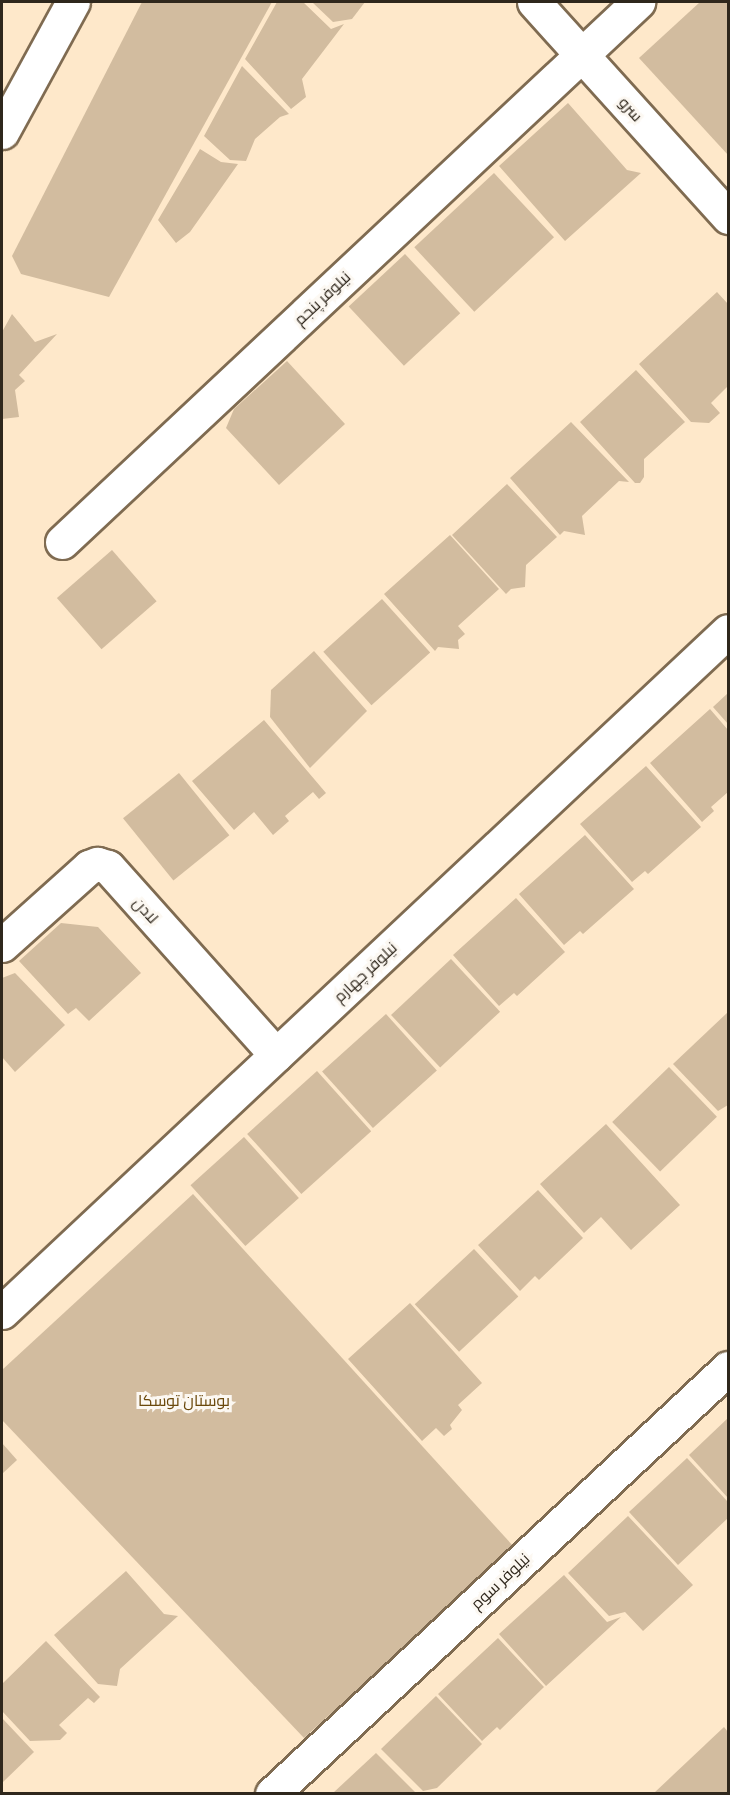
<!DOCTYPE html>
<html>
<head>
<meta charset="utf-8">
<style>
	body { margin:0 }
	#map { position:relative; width:730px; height:1795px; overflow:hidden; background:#fee8ca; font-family:"PT Sans Narrow",Cairo,sans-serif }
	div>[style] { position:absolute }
	.green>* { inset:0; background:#d2bc9f; transform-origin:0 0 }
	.roads { filter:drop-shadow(2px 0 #7f6b51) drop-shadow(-2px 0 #7f6b51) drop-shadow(0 2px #7f6b51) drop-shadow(0 -2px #7f6b51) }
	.minor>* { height:33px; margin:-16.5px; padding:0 16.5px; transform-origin:16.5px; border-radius:16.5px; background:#fff }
	.tertiary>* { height:33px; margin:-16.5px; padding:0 16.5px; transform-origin:16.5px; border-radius:16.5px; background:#fff }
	span { translate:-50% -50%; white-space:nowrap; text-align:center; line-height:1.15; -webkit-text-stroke:6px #fcf8f2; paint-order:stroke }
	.street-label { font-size:16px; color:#2f271c }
	.park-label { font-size:16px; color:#6a480b }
	.frame { position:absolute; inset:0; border:3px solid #2f271c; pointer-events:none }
</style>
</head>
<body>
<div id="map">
	<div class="green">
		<i style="clip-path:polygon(142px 2px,272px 2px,109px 297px,21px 274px,12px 256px)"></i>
		<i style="clip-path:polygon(277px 2px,303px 2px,331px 29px,344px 24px,302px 79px,306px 97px,291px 109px,245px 59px)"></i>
		<i style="clip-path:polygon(312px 2px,365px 2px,352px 19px,333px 22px)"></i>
		<i style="clip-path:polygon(700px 2px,728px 2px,728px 155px,639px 58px)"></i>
		<i style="clip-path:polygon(242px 66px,289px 114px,280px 117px,255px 139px,246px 161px,230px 160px,204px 136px)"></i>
		<i style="clip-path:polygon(568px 103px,627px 170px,641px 173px,565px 241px,499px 166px)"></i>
		<i style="clip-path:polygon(200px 149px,221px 162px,238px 164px,190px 232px,176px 243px,158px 220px)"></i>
		<i style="left:494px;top:173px;width:88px;height:109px;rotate:47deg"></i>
		<i style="left:405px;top:254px;width:81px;height:77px;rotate:47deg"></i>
		<i style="clip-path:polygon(717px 292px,728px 304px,728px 386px,711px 403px,720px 413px,709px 423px,691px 422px,639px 364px)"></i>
		<i style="clip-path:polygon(12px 314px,35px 342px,57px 334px,19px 375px,25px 381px,15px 390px,19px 417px,2px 419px,2px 332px)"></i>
		<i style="clip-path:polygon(287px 361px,345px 424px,279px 485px,226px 428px,234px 409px)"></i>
		<i style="clip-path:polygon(636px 370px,685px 422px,644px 459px,644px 477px,640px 483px,635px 483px,580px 422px)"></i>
		<i style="clip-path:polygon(571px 422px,629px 482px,619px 481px,582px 516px,585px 535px,564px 531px,560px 535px,510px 478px)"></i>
		<i style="clip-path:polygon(507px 484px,557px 537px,526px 565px,525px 587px,511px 589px,506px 594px,452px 535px)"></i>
		<i style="clip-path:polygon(450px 535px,499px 589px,458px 626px,465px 634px,458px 640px,459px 649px,438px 647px,435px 651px,384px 594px)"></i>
		<i style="left:112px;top:550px;width:68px;height:73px;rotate:49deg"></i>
		<i style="left:382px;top:599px;width:72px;height:79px;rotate:48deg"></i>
		<i style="clip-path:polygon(314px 651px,367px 711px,310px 768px,270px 717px,271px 690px)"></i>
		<i style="clip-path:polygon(728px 693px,728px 724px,713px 707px)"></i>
		<i style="clip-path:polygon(710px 709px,728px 730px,728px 792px,711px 807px,714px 811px,702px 822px,650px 763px)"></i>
		<i style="clip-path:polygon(264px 720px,326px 793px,319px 799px,313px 792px,285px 816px,289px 821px,273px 835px,254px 812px,234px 830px,192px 781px)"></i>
		<i style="clip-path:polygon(646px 766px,701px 827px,648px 874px,645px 871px,632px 882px,580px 824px)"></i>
		<i style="left:179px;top:773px;width:80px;height:72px;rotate:51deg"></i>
		<i style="clip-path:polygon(585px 835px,634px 889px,583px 934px,580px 931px,564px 945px,519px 894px)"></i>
		<i style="clip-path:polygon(516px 898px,565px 952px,517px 996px,514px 993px,499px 1006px,453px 955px)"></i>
		<i style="clip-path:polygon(61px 923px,98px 927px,141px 973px,89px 1021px,76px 1008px,68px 1014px,19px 961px)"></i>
		<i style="left:451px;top:959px;width:72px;height:82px;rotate:47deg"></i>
		<i style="clip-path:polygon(15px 973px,65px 1025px,15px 1072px,2px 1057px,2px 978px)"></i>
		<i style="clip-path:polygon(728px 1012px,728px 1105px,718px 1111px,673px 1064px)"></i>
		<i style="left:386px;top:1014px;width:76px;height:86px;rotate:48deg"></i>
		<i style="left:669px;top:1067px;width:69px;height:79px;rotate:46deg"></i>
		<i style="left:317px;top:1071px;width:81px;height:94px;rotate:48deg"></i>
		<i style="clip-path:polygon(606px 1124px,680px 1205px,631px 1250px,601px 1217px,584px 1233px,540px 1184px)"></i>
		<i style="left:244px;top:1137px;width:82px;height:72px;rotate:48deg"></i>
		<i style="clip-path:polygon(538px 1190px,583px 1238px,539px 1280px,535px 1276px,520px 1291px,478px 1245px)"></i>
		<i style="clip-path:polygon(193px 1194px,514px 1547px,304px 1738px,2px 1420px,2px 1370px)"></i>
		<i style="left:474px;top:1249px;width:65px;height:81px;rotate:47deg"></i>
		<i style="clip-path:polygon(410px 1303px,482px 1383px,458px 1405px,462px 1410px,450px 1425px,452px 1429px,444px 1436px,436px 1428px,422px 1441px,348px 1359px)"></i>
		<i style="clip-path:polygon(728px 1418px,728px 1498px,689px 1455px)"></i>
		<i style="clip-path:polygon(2px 1443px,17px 1460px,2px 1474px)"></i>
		<i style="clip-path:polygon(687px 1458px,728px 1502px,728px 1518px,678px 1565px,629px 1512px)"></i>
		<i style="clip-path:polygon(628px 1516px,693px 1585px,643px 1631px,625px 1612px,609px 1616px,568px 1573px)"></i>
		<i style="clip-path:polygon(126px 1571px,164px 1614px,178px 1616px,120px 1669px,117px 1686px,98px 1684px,54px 1635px)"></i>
		<i style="clip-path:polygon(564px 1575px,607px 1622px,621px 1617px,546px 1686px,499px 1634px)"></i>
		<i style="clip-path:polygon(498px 1638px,544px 1687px,500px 1730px,497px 1727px,482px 1741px,438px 1694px)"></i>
		<i style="clip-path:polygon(46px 1641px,100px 1697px,94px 1703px,88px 1698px,59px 1725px,67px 1733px,60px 1740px,30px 1741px,2px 1711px,2px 1684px)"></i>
		<i style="clip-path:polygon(436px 1696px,482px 1744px,437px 1788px,423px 1791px,381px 1749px)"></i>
		<i style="clip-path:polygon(2px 1718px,34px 1752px,2px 1783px)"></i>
		<i style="clip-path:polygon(724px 1727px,728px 1732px,728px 1793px,654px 1793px)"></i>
		<i style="clip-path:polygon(376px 1753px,416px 1793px,333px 1793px)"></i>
	</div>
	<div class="roads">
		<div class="minor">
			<i style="left:62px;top:542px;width:790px;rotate:-43.15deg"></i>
			<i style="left:2px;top:945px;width:117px;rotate:-41.9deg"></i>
			<i style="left:89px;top:867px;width:9px;rotate:-21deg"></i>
			<i style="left:97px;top:864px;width:11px;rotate:15deg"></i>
			<i style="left:108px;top:867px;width:252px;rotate:48.2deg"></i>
			<i style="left:2px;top:1312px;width:995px;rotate:-43.17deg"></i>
			<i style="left:272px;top:1794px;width:624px;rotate:-43.05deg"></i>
		</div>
		<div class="tertiary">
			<i style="left:534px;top:2px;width:290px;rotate:47.9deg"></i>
			<i style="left:2px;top:132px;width:148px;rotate:-61.4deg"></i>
		</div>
	</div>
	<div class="street-label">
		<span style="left:631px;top:109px;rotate:48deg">سرو</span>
		<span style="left:322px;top:298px;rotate:-43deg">نیلوفر پنجم</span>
		<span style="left:146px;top:910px;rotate:48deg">لادن</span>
		<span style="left:365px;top:972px;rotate:-43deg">نیلوفر چهارم</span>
		<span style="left:500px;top:1581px;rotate:-43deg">نیلوفر سوم</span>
	</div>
	<div class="park-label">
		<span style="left:184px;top:1400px">بوستان توسکا</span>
	</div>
	<div class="frame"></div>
</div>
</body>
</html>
